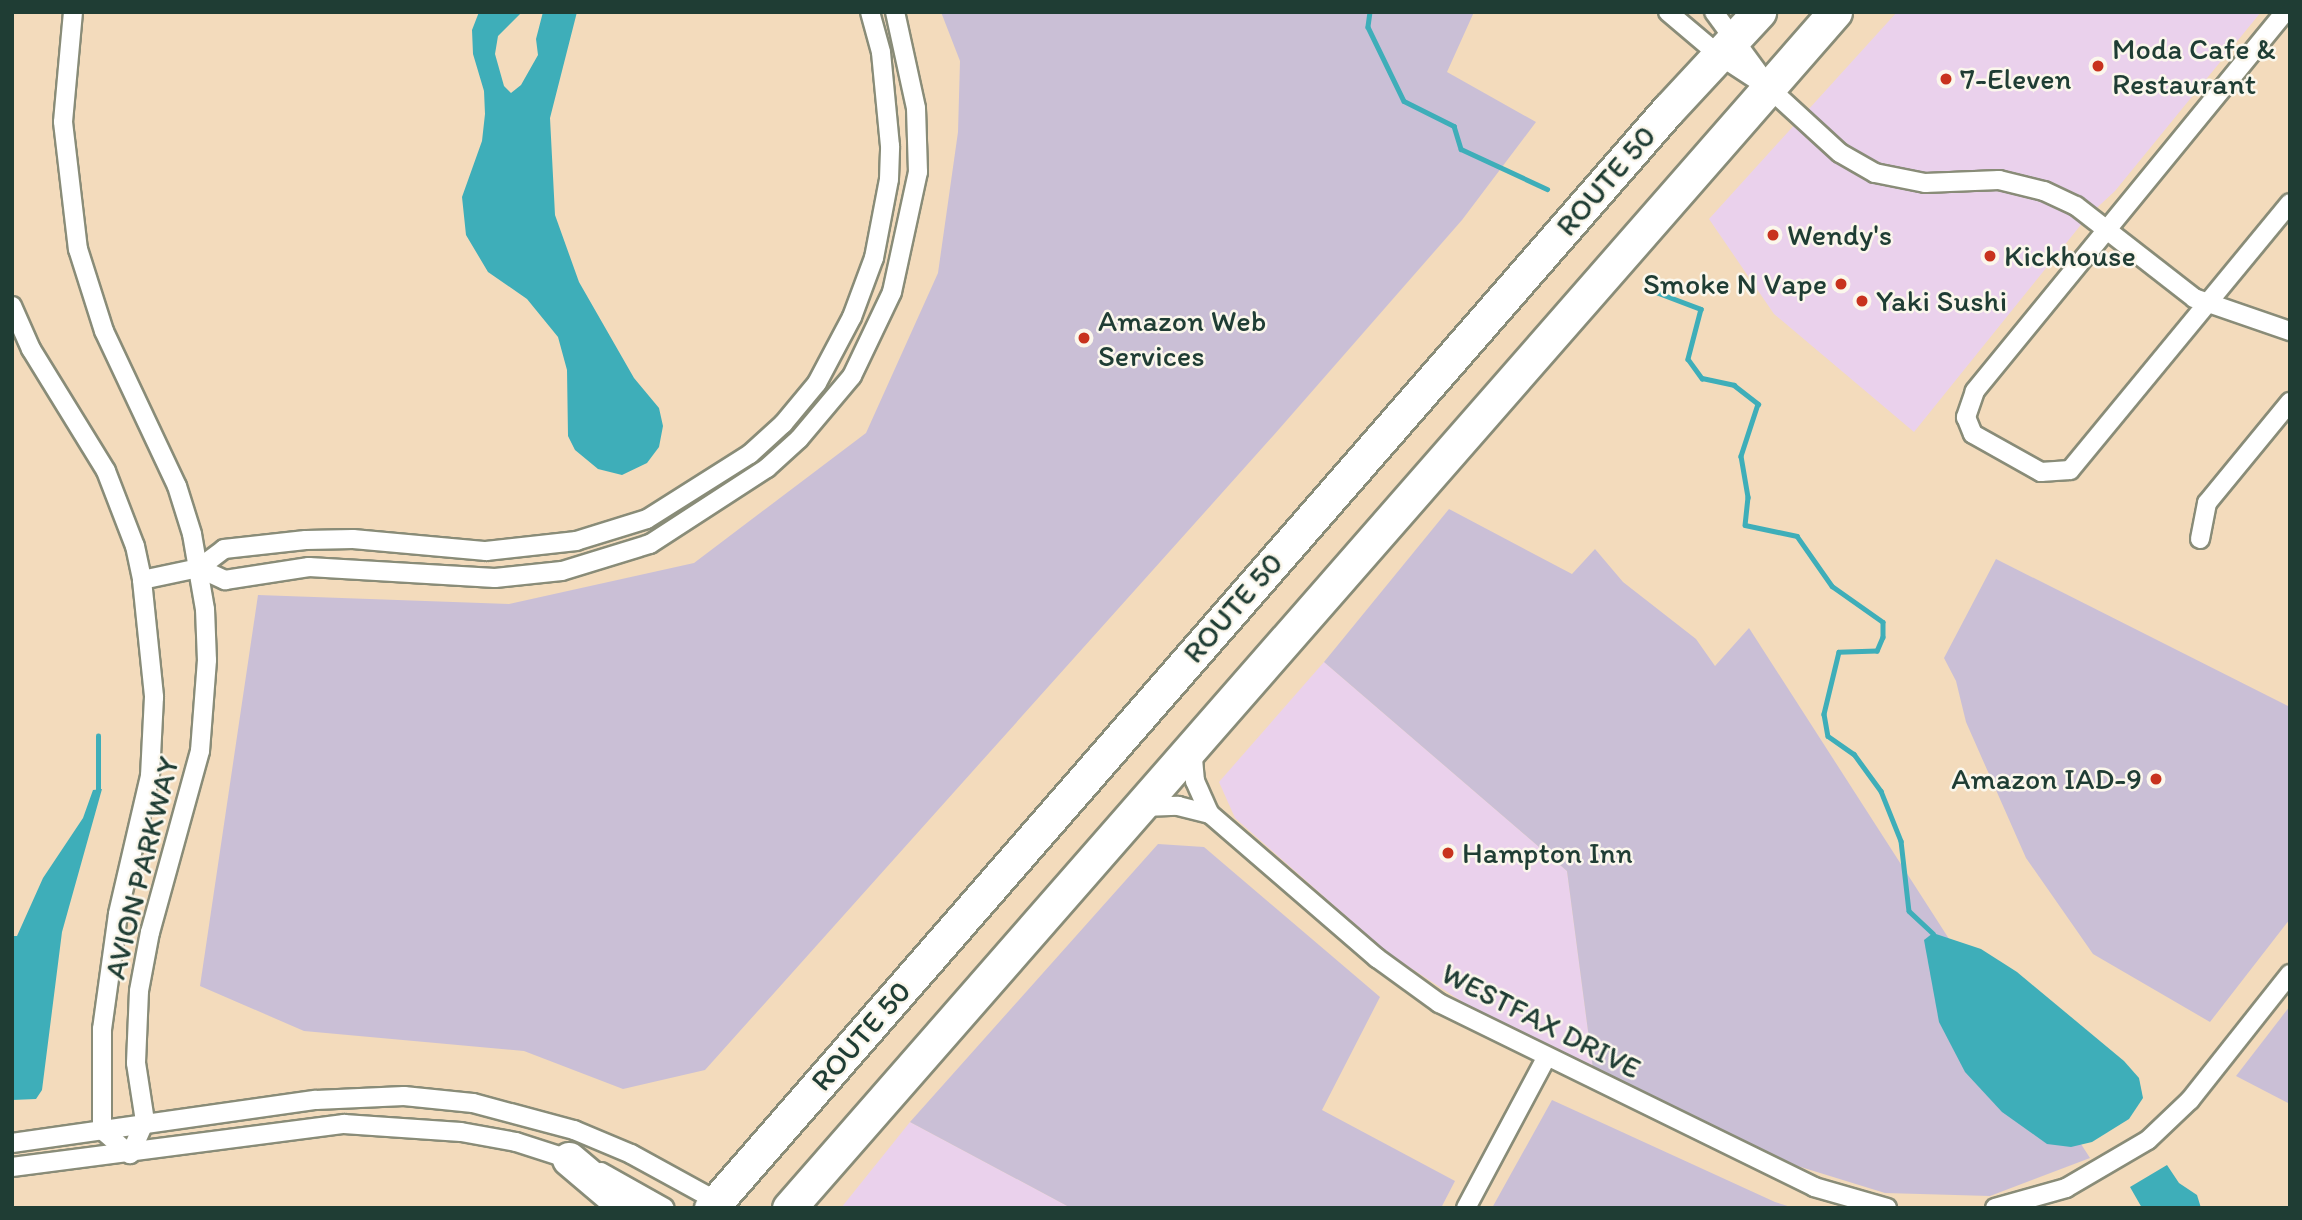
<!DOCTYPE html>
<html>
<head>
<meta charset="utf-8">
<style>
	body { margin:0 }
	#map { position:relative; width:2302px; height:1220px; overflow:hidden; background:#f3dbbc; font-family:Itim,sans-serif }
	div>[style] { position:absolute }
	.built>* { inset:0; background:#ead1ec }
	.industrial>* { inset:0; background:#cabfd6 }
	.water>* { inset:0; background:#3eaeb9 }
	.stream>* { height:4.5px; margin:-2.25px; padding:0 2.25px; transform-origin:2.25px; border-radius:2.25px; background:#3eaeb9 }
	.roads { filter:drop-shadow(2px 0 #898c78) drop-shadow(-2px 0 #898c78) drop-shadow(0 2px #898c78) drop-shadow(0 -2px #898c78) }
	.street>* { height:18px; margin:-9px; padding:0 9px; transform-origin:9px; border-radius:9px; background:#fff }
	.highway>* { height:33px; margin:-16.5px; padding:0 16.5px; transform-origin:16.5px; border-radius:16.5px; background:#fff }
	.dots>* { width:19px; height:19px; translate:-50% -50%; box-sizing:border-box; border:4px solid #fbf7ec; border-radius:50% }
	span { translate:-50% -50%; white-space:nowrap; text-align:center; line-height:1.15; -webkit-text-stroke:5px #fbf7ec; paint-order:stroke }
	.poi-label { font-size:30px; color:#1f3d34 }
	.left { translate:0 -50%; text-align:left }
	.right { translate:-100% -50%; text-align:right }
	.street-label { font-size:30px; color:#1f3d34 }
	.frame { position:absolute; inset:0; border:14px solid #1f3d34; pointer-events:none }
</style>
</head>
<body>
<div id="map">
	<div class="built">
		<i style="clip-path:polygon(1897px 12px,2261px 12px,2115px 191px,2088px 216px,1914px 432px,1774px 314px,1709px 219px)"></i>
		<i style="clip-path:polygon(1324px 662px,1567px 871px,1593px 1069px,1464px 1003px,1388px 953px,1235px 818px,1219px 782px)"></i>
		<i style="clip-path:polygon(910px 1122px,1071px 1208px,841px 1208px)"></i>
	</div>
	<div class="industrial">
		<i style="clip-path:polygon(941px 12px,1474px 12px,1447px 72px,1536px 122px,1462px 220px,1273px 436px,705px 1070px,623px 1089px,524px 1051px,304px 1031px,200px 986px,258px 595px,509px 604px,694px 563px,866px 433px,938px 273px,958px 132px,960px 61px)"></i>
		<i style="clip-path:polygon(1449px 509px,1572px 574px,1595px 549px,1623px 582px,1696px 639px,1715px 666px,1749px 628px,2090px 1158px,1990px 1196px,1885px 1193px,1791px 1164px,1593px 1069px,1567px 871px,1324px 662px)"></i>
		<i style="clip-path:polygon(1996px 559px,2290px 707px,2290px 919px,2210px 1022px,2093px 954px,2026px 858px,1966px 722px,1956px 681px,1944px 658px)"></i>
		<i style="clip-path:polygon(1158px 844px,1204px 847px,1380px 997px,1322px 1110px,1455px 1181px,1441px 1208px,1071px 1208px,910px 1122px)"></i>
		<i style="clip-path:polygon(2290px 1006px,2290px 1104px,2236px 1076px)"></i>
		<i style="clip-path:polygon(1552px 1100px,1775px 1202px,1794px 1208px,1492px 1208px)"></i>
	</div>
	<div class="water">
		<i style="clip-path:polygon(479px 12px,522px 12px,498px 36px,495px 54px,504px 86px,511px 93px,521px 85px,538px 55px,536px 39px,543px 12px,577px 12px,550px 118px,555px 215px,579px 282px,634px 378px,659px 408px,663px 426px,659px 447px,647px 463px,622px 475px,598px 469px,575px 450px,568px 436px,567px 370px,558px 337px,527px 299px,488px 272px,466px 235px,462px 197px,482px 141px,485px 114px,484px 91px,473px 54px,472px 30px)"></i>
		<i style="clip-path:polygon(102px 789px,62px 932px,42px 1090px,36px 1099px,12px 1100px,12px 936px,17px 936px,43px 878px,83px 818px,93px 790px)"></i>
		<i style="clip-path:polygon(1933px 933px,1981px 949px,2017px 972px,2124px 1061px,2139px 1078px,2143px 1098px,2129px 1119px,2092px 1142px,2071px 1147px,2047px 1144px,2002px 1112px,1965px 1072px,1939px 1022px,1924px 940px)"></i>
		<i style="clip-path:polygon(2167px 1165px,2179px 1183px,2197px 1195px,2201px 1208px,2142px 1208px,2130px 1187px)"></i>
	</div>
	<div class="stream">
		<i style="left:1370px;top:12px;width:15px;rotate:98deg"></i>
		<i style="left:1368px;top:27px;width:82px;rotate:64.1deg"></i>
		<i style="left:1404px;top:101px;width:56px;rotate:26.6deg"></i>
		<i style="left:1454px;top:126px;width:24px;rotate:73deg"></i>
		<i style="left:1461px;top:149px;width:95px;rotate:24.9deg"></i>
		<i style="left:1656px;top:292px;width:48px;rotate:20.7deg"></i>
		<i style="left:1701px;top:309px;width:52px;rotate:104.6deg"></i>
		<i style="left:1688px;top:359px;width:24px;rotate:54deg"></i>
		<i style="left:1702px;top:378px;width:33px;rotate:12deg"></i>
		<i style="left:1734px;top:385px;width:31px;rotate:38deg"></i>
		<i style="left:1758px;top:404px;width:55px;rotate:108.1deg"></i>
		<i style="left:1741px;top:456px;width:42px;rotate:80.3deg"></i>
		<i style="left:1748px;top:497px;width:28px;rotate:96deg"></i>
		<i style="left:1745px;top:525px;width:53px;rotate:11.9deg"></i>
		<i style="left:1797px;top:536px;width:61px;rotate:55deg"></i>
		<i style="left:1832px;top:586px;width:62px;rotate:35.2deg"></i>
		<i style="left:1883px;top:622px;width:15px;rotate:90deg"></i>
		<i style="left:1883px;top:637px;width:15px;rotate:113deg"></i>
		<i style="left:1877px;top:651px;width:38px;rotate:178deg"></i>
		<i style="left:1839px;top:652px;width:64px;rotate:103.6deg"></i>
		<i style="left:1824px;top:714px;width:22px;rotate:80deg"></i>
		<i style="left:1828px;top:736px;width:32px;rotate:35deg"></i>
		<i style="left:1854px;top:754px;width:46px;rotate:53.9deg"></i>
		<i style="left:1881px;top:791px;width:54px;rotate:68.2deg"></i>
		<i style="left:1901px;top:841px;width:70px;rotate:83.5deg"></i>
		<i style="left:1909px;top:911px;width:33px;rotate:43deg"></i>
		<i style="left:98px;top:789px;width:53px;rotate:-90deg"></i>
	</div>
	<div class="roads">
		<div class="street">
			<i style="left:73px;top:12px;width:110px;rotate:95.2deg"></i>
			<i style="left:63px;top:122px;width:128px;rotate:83.3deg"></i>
			<i style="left:78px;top:249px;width:86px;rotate:72.4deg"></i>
			<i style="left:104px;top:331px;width:171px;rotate:64.8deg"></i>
			<i style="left:177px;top:486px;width:50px;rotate:72.6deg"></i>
			<i style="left:192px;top:534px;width:76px;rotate:80.2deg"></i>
			<i style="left:205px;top:609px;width:51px;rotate:87.8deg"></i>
			<i style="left:207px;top:660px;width:91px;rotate:94.4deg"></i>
			<i style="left:200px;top:751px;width:188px;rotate:105.4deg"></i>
			<i style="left:150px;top:932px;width:60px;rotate:100.6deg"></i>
			<i style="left:139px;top:991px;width:72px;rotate:92.4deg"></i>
			<i style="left:136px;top:1063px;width:59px;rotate:81.2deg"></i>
			<i style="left:145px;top:1121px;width:36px;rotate:114deg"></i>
			<i style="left:1668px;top:12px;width:68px;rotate:40.2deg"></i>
			<i style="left:1720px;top:56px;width:59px;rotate:33.1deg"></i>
			<i style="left:1769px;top:88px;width:96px;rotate:42.5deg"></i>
			<i style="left:1840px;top:153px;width:40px;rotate:29.7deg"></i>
			<i style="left:1875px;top:173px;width:51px;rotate:11.3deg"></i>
			<i style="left:1925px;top:183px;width:74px;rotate:-2.3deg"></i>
			<i style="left:1999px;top:180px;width:46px;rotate:13.7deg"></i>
			<i style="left:2044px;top:191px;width:35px;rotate:25deg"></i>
			<i style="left:2076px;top:206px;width:150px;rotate:37.9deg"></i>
			<i style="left:2194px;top:298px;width:102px;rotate:19deg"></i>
			<i style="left:1714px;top:12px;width:83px;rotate:53.8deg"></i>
			<i style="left:2285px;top:12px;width:490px;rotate:129.3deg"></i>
			<i style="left:1975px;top:391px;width:28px;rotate:109deg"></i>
			<i style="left:1966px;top:417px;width:18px;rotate:68deg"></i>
			<i style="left:1973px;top:434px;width:78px;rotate:29.2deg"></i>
			<i style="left:2041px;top:472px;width:29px;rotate:-4deg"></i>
			<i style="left:2070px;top:470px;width:346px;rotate:-50.5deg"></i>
			<i style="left:12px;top:306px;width:47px;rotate:66.2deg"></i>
			<i style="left:31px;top:349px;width:143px;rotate:58.4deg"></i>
			<i style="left:106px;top:471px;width:80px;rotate:68.9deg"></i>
			<i style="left:135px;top:546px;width:35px;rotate:78deg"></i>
			<i style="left:142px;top:580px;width:118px;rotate:84.1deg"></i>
			<i style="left:154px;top:697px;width:79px;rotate:92.9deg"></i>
			<i style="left:150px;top:776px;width:142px;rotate:103.1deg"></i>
			<i style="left:118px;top:914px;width:116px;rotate:97.9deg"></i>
			<i style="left:102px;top:1029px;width:101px;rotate:90deg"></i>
			<i style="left:102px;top:1130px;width:37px;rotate:41deg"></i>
			<i style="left:2200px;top:539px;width:37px;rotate:-79deg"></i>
			<i style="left:2207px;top:503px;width:131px;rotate:-50.6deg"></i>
			<i style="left:199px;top:568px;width:29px;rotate:25deg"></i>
			<i style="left:225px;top:580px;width:85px;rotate:-8.8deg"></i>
			<i style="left:309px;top:567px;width:186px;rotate:3.4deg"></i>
			<i style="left:495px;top:578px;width:67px;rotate:-6deg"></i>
			<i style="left:562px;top:571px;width:92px;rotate:-17.1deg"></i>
			<i style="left:650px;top:544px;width:140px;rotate:-33deg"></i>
			<i style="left:767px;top:468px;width:43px;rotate:-42.2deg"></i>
			<i style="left:799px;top:439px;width:82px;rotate:-49.9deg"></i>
			<i style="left:852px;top:376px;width:93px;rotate:-64.5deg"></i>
			<i style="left:892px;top:292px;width:123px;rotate:-77.8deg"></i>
			<i style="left:918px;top:172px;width:64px;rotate:-91.8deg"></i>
			<i style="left:916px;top:108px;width:98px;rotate:-102.3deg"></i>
			<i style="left:142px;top:580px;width:58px;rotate:-11.9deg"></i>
			<i style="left:199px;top:568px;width:31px;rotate:-37deg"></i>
			<i style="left:224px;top:549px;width:82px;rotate:-6.3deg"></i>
			<i style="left:306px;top:540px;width:47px;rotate:-1.2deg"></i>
			<i style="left:353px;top:539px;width:134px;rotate:5.2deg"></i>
			<i style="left:486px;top:551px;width:91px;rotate:-6.3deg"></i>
			<i style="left:576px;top:541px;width:74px;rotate:-17.2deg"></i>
			<i style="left:647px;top:519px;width:122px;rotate:-32.3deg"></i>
			<i style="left:750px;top:454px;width:45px;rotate:-42.3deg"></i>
			<i style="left:783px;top:424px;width:53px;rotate:-50.3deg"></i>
			<i style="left:817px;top:383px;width:75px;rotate:-62.1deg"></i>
			<i style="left:852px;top:317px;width:63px;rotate:-69.6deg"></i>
			<i style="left:874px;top:258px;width:80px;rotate:-79.2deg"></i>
			<i style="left:889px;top:179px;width:33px;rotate:-88deg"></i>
			<i style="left:890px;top:146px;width:94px;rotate:-95.5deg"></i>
			<i style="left:881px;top:52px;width:41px;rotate:-105.4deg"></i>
			<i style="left:1192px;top:747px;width:34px;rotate:85deg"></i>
			<i style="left:1195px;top:781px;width:36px;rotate:66deg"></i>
			<i style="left:1210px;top:814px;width:221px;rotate:40.8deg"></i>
			<i style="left:1377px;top:958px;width:77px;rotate:36deg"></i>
			<i style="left:1439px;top:1003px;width:418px;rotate:26.1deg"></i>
			<i style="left:1814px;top:1187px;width:76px;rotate:16deg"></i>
			<i style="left:1142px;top:807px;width:36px;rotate:-2deg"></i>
			<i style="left:1178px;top:806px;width:33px;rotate:14deg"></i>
			<i style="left:12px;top:1143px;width:307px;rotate:-8.1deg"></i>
			<i style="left:316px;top:1100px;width:88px;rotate:-2.6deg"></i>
			<i style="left:404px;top:1096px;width:69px;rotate:5.8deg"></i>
			<i style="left:473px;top:1103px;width:105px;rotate:15deg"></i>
			<i style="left:574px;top:1130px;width:62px;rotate:22.8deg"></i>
			<i style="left:631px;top:1154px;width:98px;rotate:28.7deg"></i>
			<i style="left:12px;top:1167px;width:335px;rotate:-7.4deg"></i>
			<i style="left:344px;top:1124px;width:117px;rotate:3.9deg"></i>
			<i style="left:461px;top:1132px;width:56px;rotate:10.3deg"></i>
			<i style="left:516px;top:1142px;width:62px;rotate:17.9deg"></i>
			<i style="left:601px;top:1172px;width:73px;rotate:29.4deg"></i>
			<i style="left:1466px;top:1208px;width:170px;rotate:-61.9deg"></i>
			<i style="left:1995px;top:1208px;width:74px;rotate:-15.7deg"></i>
			<i style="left:2066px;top:1188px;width:95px;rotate:-30.3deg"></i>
			<i style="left:2148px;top:1140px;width:58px;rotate:-43.6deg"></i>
			<i style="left:2190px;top:1100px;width:161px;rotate:-51.6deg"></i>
		</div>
		<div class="highway">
			<i style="left:569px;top:1159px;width:76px;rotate:40.2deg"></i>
			<i style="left:711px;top:1208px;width:1457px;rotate:-48.93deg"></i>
			<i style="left:1668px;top:110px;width:134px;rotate:-47.1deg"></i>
			<i style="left:789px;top:1208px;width:1589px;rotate:-48.83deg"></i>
		</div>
	</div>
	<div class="dots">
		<i style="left:2098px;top:66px;background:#c8321e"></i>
		<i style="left:1946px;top:79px;background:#c8321e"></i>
		<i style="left:1773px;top:235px;background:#c8321e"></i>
		<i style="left:1990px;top:256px;background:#c8321e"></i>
		<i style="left:1841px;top:284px;background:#c8321e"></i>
		<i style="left:1862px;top:301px;background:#c8321e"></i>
		<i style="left:1084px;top:338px;background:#c8321e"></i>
		<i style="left:2156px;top:779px;background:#c8321e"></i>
		<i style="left:1448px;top:853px;background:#c8321e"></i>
	</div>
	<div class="poi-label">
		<span class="left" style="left:2112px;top:66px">Moda Cafe &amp;<br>Restaurant</span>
		<span class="left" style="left:1960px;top:79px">7-Eleven</span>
		<span class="left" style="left:1787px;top:235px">Wendy's</span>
		<span class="left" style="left:2004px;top:256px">Kickhouse</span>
		<span class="right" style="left:1827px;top:284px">Smoke N Vape</span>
		<span class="left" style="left:1876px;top:301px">Yaki Sushi</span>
		<span class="left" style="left:1098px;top:338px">Amazon Web<br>Services</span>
		<span class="right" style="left:2142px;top:779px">Amazon IAD-9</span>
		<span class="left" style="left:1462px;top:853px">Hampton Inn</span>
	</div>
	<div class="street-label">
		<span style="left:1606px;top:181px;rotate:-49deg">ROUTE 50</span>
		<span style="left:1233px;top:608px;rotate:-49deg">ROUTE 50</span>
		<span style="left:142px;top:868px;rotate:-76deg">AVION PARKWAY</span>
		<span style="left:1541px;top:1021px;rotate:27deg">WESTFAX DRIVE</span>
		<span style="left:861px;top:1036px;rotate:-49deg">ROUTE 50</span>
	</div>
	<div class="frame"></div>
</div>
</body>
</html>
